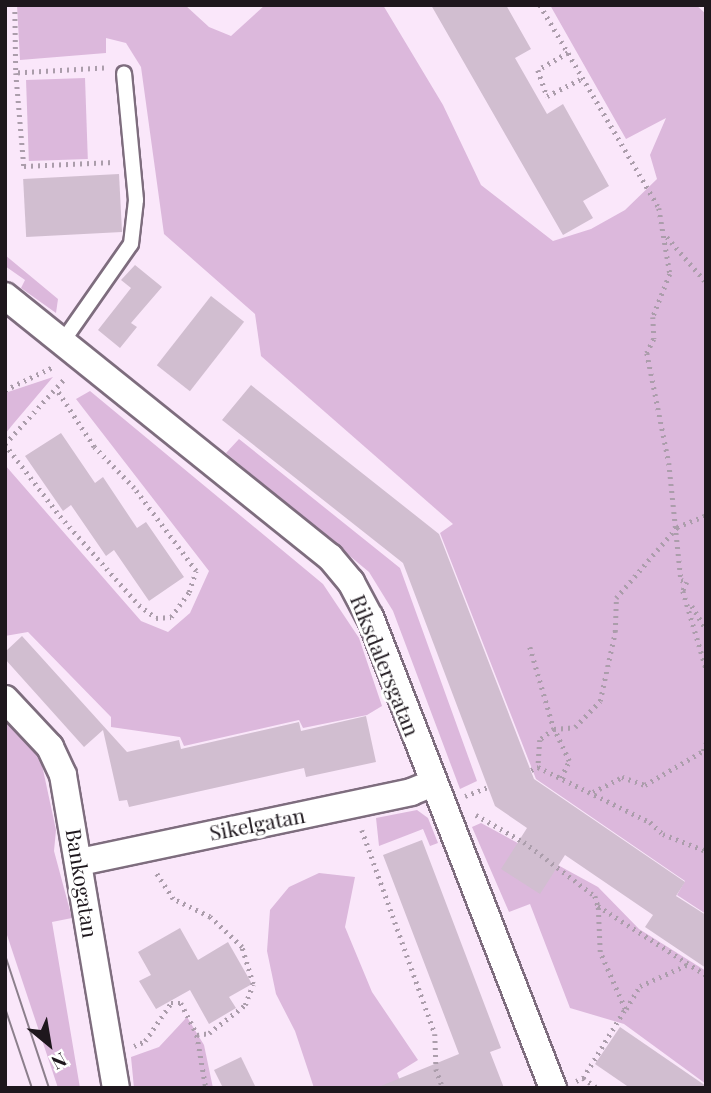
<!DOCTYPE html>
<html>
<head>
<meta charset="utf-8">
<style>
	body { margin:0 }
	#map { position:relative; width:711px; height:1093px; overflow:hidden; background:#fae7fa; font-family:"Playfair Display",serif }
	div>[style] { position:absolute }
	.green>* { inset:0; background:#dcb8dc; transform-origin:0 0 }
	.building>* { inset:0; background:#d1bed0; transform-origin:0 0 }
	.path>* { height:4.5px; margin-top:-2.25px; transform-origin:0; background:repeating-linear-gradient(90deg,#ab9dab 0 2px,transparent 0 7px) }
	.roads { filter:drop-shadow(2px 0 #7e6d7e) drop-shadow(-2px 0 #7e6d7e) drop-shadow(0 2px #7e6d7e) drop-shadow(0 -2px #7e6d7e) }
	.service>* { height:14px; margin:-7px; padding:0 7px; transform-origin:7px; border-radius:7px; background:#fff }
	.minor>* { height:26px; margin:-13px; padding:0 13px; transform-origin:13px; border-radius:13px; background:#fff }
	.tram>* { height:2px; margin:-1px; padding:0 1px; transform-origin:1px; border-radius:1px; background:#8c7f8c }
	span { translate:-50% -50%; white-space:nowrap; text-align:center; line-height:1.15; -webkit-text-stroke:6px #fff; paint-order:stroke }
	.street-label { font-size:21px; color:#1e171d }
	.frame { position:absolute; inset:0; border:7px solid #1e171d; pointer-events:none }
	.north { position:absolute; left:14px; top:1009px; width:70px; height:70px; -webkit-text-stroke:5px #fff; paint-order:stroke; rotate:150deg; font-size:19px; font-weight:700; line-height:28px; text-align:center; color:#1e171d }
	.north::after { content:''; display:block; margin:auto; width:24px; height:32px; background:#1e171d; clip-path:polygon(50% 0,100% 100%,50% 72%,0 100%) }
</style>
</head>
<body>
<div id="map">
	<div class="green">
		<i style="clip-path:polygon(17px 5px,185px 5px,209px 27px,231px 36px,265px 5px,383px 5px,443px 105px,481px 185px,553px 241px,591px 229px,625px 210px,657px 179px,650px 155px,666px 118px,626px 139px,550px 5px,696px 5px,706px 14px,706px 914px,677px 895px,685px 881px,536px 779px,440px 533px,453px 524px,261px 356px,255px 314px,164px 234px,141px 67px,126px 43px,106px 38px,106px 53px,20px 60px)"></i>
		<i style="left:85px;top:78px;width:81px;height:59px;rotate:88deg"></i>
		<i style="clip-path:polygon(5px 255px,58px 299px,56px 313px,21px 288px,25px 280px,5px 266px)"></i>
		<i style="clip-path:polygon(53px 377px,14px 423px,5px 434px,5px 393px)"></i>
		<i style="clip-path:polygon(90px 391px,323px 584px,359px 638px,382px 706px,367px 715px,303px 728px,299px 720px,184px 746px,180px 737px,111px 727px,111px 717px,28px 632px,5px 636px,5px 465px,141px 621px,168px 632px,190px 613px,209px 571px,76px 399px)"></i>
		<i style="clip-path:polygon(239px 439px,400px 568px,477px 781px,460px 789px,393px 611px,369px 572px,226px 453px)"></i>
		<i style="clip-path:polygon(5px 719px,22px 731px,42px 765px,56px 830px,54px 851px,72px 918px,52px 922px,80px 1088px,58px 1088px,5px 929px)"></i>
		<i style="clip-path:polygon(417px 810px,428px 818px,438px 843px,430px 846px,423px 829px,379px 846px,376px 818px)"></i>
		<i style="clip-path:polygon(481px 823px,598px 887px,639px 929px,706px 971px,706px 1084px,624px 1024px,570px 1008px,530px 904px,509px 912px,472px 827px)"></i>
		<i style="clip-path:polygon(319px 873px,355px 877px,345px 927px,372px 992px,418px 1060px,397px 1073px,403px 1088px,314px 1088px,295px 1031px,276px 994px,267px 951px,270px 910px,289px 887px)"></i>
		<i style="clip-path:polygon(187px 1017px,204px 1045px,213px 1088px,134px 1088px,131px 1057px,159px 1047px)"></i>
	</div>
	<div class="building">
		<i style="clip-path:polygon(431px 5px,506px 5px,531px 49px,515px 58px,547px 114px,563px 104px,609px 186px,583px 201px,593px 218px,563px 235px)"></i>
		<i style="left:119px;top:174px;width:58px;height:96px;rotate:87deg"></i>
		<i style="clip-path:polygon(135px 265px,162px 287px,131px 323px,137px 327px,120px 348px,98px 330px,131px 288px,121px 280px)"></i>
		<i style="left:211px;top:296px;width:42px;height:88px;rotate:38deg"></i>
		<i style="clip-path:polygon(251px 385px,439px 534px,534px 779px,685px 882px,676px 896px,706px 915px,706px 968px,645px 927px,653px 915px,565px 855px,540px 894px,501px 869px,527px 828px,495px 806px,403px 563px,222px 420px)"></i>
		<i style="clip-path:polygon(61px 433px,95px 483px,103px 477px,137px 528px,146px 522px,184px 577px,149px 601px,114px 550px,106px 556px,71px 505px,63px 511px,25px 456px)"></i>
		<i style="clip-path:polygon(22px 636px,127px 752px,179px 740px,181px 749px,299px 722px,301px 731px,366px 716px,376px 762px,306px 777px,304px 768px,129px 807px,127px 800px,119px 801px,103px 730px,84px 747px,5px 659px,5px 652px)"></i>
		<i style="clip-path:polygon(422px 840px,501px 1048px,490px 1052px,504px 1088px,376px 1088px,459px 1054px,383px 855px)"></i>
		<i style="clip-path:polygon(180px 928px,198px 960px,228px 942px,252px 984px,229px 997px,236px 1008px,209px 1024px,190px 990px,156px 1009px,139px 981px,151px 975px,138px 952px)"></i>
		<i style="clip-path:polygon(620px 1027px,706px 1086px,706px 1088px,630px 1088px,595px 1064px)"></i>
		<i style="clip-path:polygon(241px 1057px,256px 1088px,223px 1088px,214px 1070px)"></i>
	</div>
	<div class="path">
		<i style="left:15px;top:5px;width:68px;rotate:89.2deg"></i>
		<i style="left:540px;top:5px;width:235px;rotate:59.6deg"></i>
		<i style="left:659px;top:208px;width:67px;rotate:80.5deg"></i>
		<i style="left:670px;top:274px;width:46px;rotate:111.6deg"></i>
		<i style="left:653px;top:317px;width:22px;rotate:87deg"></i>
		<i style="left:654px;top:339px;width:16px;rotate:117deg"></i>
		<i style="left:647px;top:353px;width:112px;rotate:78.7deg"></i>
		<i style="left:669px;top:463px;width:118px;rotate:84.1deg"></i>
		<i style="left:681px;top:580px;width:6px;rotate:18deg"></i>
		<i style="left:687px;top:582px;width:10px;rotate:114deg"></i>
		<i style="left:683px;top:591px;width:80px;rotate:73.4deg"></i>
		<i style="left:568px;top:53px;width:34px;rotate:150deg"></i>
		<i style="left:538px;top:70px;width:28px;rotate:71deg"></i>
		<i style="left:547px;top:96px;width:40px;rotate:-26.6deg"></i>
		<i style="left:104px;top:68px;width:88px;rotate:176.7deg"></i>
		<i style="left:16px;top:73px;width:93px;rotate:85.1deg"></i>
		<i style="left:24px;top:166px;width:90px;rotate:-2.5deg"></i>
		<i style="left:667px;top:237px;width:60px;rotate:49.1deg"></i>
		<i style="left:5px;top:390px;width:53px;rotate:-25.6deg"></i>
		<i style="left:5px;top:444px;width:91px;rotate:52.6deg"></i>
		<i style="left:60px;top:516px;width:119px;rotate:48.4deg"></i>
		<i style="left:139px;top:605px;width:21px;rotate:37deg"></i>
		<i style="left:156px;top:618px;width:15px;rotate:-4deg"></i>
		<i style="left:171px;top:617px;width:31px;rotate:-54deg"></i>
		<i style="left:189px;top:592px;width:22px;rotate:-72deg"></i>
		<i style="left:196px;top:571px;width:104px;rotate:-126.8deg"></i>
		<i style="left:134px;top:488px;width:57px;rotate:-134.3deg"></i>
		<i style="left:94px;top:447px;width:69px;rotate:-123.2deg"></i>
		<i style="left:5px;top:444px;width:89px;rotate:-47.7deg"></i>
		<i style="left:692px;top:606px;width:27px;rotate:59deg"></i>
		<i style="left:530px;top:647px;width:85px;rotate:73.7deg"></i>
		<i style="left:554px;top:729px;width:18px;rotate:142deg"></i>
		<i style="left:540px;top:740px;width:27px;rotate:94deg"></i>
		<i style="left:531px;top:770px;width:8px;rotate:-23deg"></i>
		<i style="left:538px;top:767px;width:125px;rotate:26.2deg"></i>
		<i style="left:650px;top:822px;width:18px;rotate:43deg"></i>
		<i style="left:663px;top:834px;width:46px;rotate:21.6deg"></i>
		<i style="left:561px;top:778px;width:19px;rotate:-65deg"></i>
		<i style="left:569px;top:761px;width:35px;rotate:-115deg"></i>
		<i style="left:554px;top:729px;width:21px;rotate:-5deg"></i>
		<i style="left:575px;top:727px;width:36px;rotate:-46deg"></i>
		<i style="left:600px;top:701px;width:71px;rotate:-77.7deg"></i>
		<i style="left:615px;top:632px;width:34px;rotate:-88deg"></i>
		<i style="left:616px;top:598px;width:94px;rotate:-49.3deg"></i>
		<i style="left:677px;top:527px;width:31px;rotate:-22deg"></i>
		<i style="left:593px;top:792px;width:33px;rotate:-27deg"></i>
		<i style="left:622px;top:777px;width:24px;rotate:19deg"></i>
		<i style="left:645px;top:785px;width:67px;rotate:-30.4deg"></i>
		<i style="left:703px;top:751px;width:9px;rotate:-69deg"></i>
		<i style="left:465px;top:796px;width:25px;rotate:-21deg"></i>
		<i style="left:476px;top:815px;width:55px;rotate:29.4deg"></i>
		<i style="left:524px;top:842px;width:89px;rotate:37.3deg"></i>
		<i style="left:595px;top:896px;width:10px;rotate:73deg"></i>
		<i style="left:598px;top:906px;width:128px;rotate:32.6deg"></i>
		<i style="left:362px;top:830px;width:217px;rotate:70.3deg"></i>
		<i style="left:435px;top:1034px;width:35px;rotate:88deg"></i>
		<i style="left:436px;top:1069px;width:20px;rotate:70deg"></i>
		<i style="left:626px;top:1009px;width:27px;rotate:-59deg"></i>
		<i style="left:640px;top:986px;width:54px;rotate:-24.2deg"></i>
		<i style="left:197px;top:1035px;width:54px;rotate:80.4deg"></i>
		<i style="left:134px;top:1046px;width:12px;rotate:-24deg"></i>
		<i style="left:145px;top:1041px;width:46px;rotate:-55.6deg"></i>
		<i style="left:171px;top:1003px;width:10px"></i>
		<i style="left:181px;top:1003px;width:36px;rotate:63deg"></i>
		<i style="left:197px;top:1035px;width:12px;rotate:-9deg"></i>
		<i style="left:209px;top:1033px;width:46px;rotate:-37.9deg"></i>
		<i style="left:245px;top:1005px;width:22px;rotate:-69deg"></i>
		<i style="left:253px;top:984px;width:39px;rotate:-107deg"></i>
		<i style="left:242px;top:947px;width:44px;rotate:-136.8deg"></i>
		<i style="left:210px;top:917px;width:41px;rotate:-154.1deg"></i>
		<i style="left:173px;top:899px;width:33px;rotate:-123deg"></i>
		<i style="left:583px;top:1078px;width:18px;rotate:34deg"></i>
		<i style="left:576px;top:1081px;width:8px;rotate:-23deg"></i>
		<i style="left:583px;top:1078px;width:81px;rotate:-58.7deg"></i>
		<i style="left:625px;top:1009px;width:62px;rotate:-113.7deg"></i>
		<i style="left:600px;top:952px;width:46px;rotate:-92.5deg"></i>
	</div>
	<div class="roads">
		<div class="service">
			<i style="left:63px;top:341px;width:118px;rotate:-55deg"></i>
			<i style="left:131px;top:244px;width:44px;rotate:-83.5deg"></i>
			<i style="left:136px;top:200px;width:127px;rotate:-95.4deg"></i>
		</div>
		<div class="minor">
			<i style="left:5px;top:296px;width:417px;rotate:38.8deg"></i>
			<i style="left:330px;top:557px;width:33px;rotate:50deg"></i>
			<i style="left:351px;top:582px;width:40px;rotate:62deg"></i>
			<i style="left:370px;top:617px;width:505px;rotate:68.77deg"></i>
			<i style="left:5px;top:699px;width:66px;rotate:46.8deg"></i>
			<i style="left:50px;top:747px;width:31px;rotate:65deg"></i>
			<i style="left:63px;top:775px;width:317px;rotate:80.4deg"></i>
			<i style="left:80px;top:862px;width:338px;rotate:-11.9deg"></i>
			<i style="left:411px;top:792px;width:24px;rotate:-22deg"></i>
		</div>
	</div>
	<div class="tram">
		<i style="left:5px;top:955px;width:140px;rotate:71.7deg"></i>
		<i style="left:5px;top:1008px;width:84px;rotate:71.4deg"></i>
	</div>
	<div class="street-label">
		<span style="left:386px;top:665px;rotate:68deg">Riksdalersgatan</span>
		<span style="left:257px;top:823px;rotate:-11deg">Sikelgatan</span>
		<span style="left:83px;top:883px;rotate:81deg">Bankogatan</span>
	</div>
	<div class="frame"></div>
	<div class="north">N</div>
</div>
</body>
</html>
